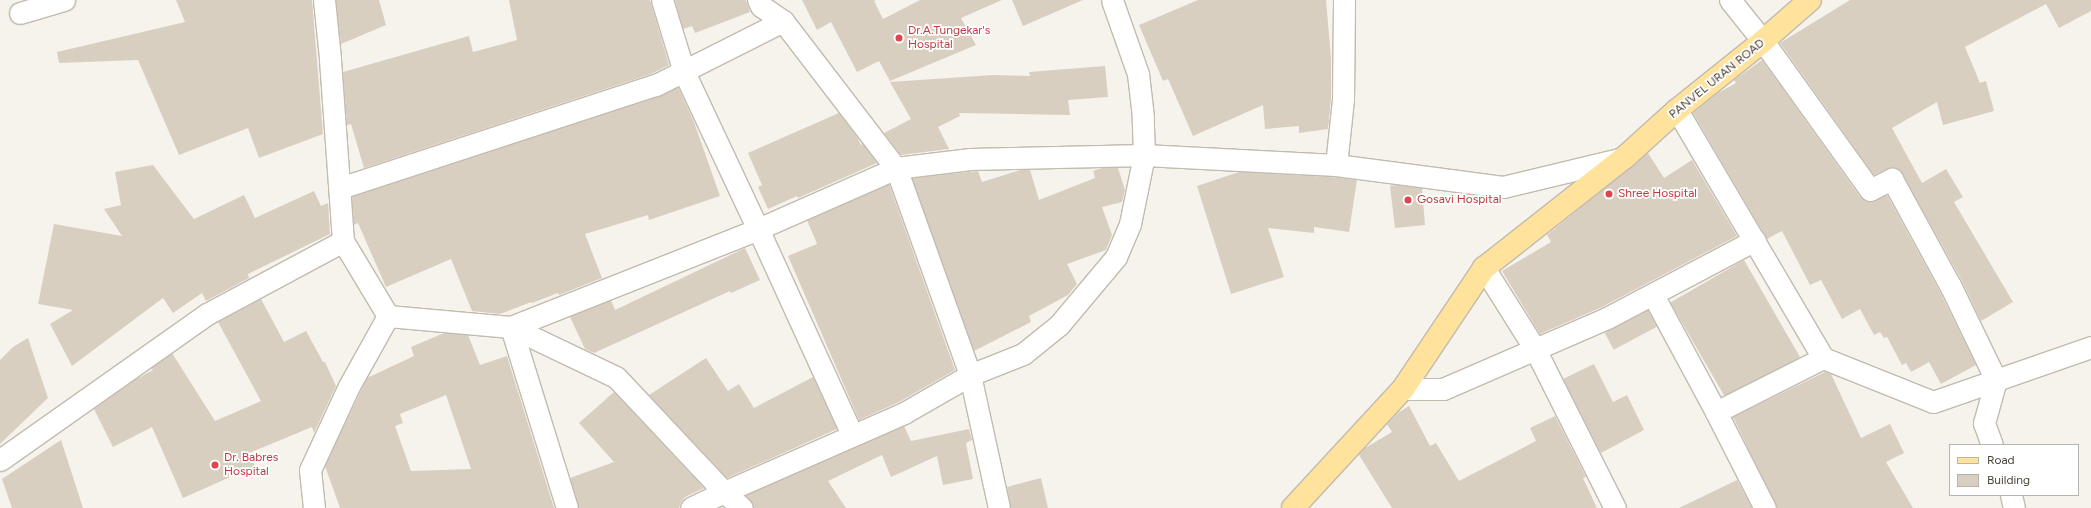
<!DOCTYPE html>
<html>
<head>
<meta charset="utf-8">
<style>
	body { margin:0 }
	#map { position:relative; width:2091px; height:508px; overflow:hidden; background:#f6f3ec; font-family:Figtree,sans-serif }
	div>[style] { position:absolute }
	.building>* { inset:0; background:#d8cfc1; transform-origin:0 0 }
	.roads { filter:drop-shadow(1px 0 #c2bbae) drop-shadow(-1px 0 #c2bbae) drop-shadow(0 1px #c2bbae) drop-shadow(0 -1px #c2bbae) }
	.minor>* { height:21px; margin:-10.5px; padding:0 10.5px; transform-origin:10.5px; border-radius:10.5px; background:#fff }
	.primary>* { height:22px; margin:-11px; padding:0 11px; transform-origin:11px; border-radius:11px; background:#ffe39c }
	.dots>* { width:11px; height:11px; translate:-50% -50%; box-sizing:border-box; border:2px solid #fff; border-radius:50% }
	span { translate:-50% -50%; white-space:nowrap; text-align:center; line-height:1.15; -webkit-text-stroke:3.5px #fff; paint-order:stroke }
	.health-label { font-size:12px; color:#be3a42 }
	.left { translate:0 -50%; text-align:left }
	.street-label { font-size:12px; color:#4b4439 }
	.legend { position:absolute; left:1949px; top:444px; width:130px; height:52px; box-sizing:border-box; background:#fff; border:1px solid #b7b4b0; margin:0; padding:5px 7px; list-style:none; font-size:12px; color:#4b4439 }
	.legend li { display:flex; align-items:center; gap:8px; height:20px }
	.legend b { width:20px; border:1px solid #b7b4b0 }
</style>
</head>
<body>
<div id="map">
	<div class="building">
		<i style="clip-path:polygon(176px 0,312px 0,323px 134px,259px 158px,248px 128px,179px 155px,138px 60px,59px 63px,57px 52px,185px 22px)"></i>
		<i style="clip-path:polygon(336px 0,379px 0,386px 25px,341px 44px)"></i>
		<i style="clip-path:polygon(509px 0,650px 0,669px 65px,651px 74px,364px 168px,351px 124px,347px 125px,343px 72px,469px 36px,473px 52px,517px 40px)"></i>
		<i style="clip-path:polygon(675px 0,746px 0,750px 12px,695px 33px,692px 26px,683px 29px)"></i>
		<i style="clip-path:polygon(802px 0,876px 0,874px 1px,883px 19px,920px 0,1002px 0,961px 18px,976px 45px,890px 81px,879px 61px,857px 72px,831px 22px,817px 30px)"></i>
		<i style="clip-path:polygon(1012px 0,1083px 0,1023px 26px)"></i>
		<i style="clip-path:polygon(1198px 0,1326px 0,1331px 58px,1331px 98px,1328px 129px,1299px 133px,1299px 126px,1265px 129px,1263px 105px,1193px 136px,1168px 79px,1163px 81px,1139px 25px)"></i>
		<i style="clip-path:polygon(1850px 0,2091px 0,2091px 11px,2059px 28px,2046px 4px,1965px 47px,1980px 83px,1986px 81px,1994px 111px,1943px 125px,1937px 102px,1892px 128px,1922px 183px,1946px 169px,1963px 197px,1954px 202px,2013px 302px,1981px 321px,1962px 281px,1902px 173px,1898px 169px,1892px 167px,1874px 175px,1780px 43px)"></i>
		<i style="clip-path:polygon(1762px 60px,1860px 197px,1870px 202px,1887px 195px,1940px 292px,1976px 365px,1941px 384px,1929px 362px,1911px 372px,1906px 363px,1902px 365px,1887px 337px,1884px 338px,1880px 332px,1874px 335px,1860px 309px,1842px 319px,1821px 280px,1810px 285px,1782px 231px,1767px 239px,1693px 113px,1718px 93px,1736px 83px,1734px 80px)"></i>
		<i style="clip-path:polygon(1105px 66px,1108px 97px,1068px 100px,1070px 115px,959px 113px,960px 116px,938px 127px,949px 149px,901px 155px,884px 133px,911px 119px,890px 82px,993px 75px,1030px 76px,1029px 72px)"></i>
		<i style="clip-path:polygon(678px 87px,694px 122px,720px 196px,649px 220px,648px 215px,585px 234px,602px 278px,559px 295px,558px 293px,532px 303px,531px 302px,500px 314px,472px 311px,451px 259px,386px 287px,358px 223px,354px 225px,352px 197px,660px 96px)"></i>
		<i style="clip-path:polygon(839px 113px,857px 137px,861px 145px,863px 144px,877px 163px,798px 198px,797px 196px,768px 209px,758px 187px,762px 185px,748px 153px)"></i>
		<i style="clip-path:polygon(1648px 153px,1664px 178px,1692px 160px,1737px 236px,1602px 307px,1540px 334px,1502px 271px,1551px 242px,1547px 235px)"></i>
		<i style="clip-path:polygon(153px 165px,194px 219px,244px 195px,255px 218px,314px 191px,321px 206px,328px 203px,330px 234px,248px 274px,249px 278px,206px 301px,202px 293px,173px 313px,163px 298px,72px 366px,50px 324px,73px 310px,38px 304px,54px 224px,122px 236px,104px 209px,121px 205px,115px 172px)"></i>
		<i style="clip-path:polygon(1102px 168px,1118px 168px,1125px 190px,1122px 202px,1102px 207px,1112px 235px,1106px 250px,1067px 264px,1077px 284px,1068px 295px,1029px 316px,1031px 322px,974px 351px,912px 178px,978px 171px,982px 182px,1020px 170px,1030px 170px,1039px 200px,1095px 178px,1093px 171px)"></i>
		<i style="clip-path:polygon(1239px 172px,1331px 177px,1357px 180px,1349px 232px,1314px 227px,1314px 233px,1268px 228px,1284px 277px,1231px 294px,1197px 186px)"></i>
		<i style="clip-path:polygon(889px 184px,955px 370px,899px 402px,859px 420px,788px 256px,817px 244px,807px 220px)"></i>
		<i style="clip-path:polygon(1396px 185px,1422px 188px,1425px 225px,1395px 228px,1390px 186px)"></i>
		<i style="clip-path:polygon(745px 248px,760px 280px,731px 293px,730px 291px,594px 353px,585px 349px,570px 317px,611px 300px,615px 310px)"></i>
		<i style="left:1744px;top:260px;width:112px;height:85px;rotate:60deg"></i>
		<i style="clip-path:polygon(261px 299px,284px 342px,306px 331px,323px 362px,325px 362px,336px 386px,314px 433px,312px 427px,249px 453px,255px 466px,183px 498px,152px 427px,113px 447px,94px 409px,135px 380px,153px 370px,151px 368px,172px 353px,215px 421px,261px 401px,218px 322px)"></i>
		<i style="left:1648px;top:310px;width:19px;height:49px;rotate:62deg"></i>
		<i style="clip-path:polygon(evenodd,444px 333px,468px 335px,480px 365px,507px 356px,554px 508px,340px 508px,325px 466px,367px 378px,414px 356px,411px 347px,444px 333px,446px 395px,471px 469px,411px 471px,395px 426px,403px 423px,400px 414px,446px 395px)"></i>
		<i style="clip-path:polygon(28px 338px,48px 398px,0 444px,0 360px,13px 347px)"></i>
		<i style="clip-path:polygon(706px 358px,728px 391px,739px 384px,754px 408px,813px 377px,837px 429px,727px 478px,649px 395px)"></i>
		<i style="clip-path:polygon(1594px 364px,1613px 402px,1627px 395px,1644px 430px,1601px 453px,1563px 379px)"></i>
		<i style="clip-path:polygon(1825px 372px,1831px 374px,1861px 438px,1890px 424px,1904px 453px,1886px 462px,1913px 508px,1777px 508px,1733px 417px)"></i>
		<i style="clip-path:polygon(614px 392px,704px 488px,685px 497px,681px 502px,679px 508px,579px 508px,570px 478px,614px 462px,579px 423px)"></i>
		<i style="clip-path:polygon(1409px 406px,1430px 446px,1436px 443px,1459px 481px,1536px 441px,1530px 428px,1555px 416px,1586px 477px,1583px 478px,1597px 508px,1392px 508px,1359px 455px,1365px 448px,1392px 432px,1387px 424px,1398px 413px)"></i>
		<i style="clip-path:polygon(904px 426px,911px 441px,969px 429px,972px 440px,966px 443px,973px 479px,943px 485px,937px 456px,891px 477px,882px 455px,828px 481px,846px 508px,754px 508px,753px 504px,746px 495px)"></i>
		<i style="clip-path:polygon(61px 440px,83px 508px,12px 508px,2px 479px)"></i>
		<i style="clip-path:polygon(1041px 478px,1048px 508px,1011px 508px,1007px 487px)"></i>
		<i style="clip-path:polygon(1737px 480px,1752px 508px,1679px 508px)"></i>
	</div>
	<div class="roads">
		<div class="minor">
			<i style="left:662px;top:0;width:75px;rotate:73deg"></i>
			<i style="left:684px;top:72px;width:174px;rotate:64.8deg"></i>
			<i style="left:758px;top:229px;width:226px;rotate:65.4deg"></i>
			<i style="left:758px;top:0;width:7px;rotate:63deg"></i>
			<i style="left:761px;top:6px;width:27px;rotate:34deg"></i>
			<i style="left:783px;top:21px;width:185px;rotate:52.5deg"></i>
			<i style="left:896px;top:168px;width:220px;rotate:70.3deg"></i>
			<i style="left:970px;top:375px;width:136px;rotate:77.7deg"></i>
			<i style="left:1730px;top:0;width:53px;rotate:51.2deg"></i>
			<i style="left:1763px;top:41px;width:183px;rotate:54.3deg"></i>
			<i style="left:1870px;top:190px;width:25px;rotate:-27deg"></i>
			<i style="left:1892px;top:179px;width:123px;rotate:61.4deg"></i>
			<i style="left:1951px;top:287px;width:103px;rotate:64.2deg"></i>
			<i style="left:1996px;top:380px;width:45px;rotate:105.6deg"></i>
			<i style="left:1984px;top:423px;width:23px;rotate:70deg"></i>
			<i style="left:20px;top:13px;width:46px;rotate:-16.5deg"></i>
			<i style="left:1677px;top:110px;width:288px;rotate:59.5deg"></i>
			<i style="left:1823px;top:358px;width:120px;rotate:153.2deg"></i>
			<i style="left:1336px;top:165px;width:66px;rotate:-83.9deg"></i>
			<i style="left:1343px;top:99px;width:99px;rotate:-89.4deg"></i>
			<i style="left:340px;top:188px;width:332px;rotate:-18.1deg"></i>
			<i style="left:656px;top:85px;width:142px;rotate:-26.7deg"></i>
			<i style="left:343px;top:241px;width:87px;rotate:59deg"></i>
			<i style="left:388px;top:316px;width:123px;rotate:5.1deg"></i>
			<i style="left:511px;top:327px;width:116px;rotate:25.5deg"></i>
			<i style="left:616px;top:377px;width:158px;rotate:46.8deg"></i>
			<i style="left:724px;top:492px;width:197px;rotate:-23.7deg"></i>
			<i style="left:904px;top:413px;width:76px;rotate:-29.9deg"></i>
			<i style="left:970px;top:375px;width:57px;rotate:-21.6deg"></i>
			<i style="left:1023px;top:354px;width:46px;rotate:-38.9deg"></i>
			<i style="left:1059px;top:325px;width:89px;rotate:-50deg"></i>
			<i style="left:1116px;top:257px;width:36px;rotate:-67deg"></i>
			<i style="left:1130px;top:224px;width:70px;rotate:-78.5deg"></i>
			<i style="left:1144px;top:155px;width:38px;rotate:-92deg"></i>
			<i style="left:1143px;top:117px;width:43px;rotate:-96.6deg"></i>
			<i style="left:1138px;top:74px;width:78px;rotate:-109.4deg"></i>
			<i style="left:1484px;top:268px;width:96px;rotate:57.8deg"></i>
			<i style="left:1535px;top:349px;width:178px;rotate:63.3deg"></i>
			<i style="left:1653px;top:295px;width:133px;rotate:61.7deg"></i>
			<i style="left:1716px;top:412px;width:108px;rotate:63deg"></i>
			<i style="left:1823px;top:358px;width:118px;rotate:21.8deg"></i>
			<i style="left:1933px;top:402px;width:167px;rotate:-19.2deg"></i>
			<i style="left:1403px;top:389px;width:40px"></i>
			<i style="left:1443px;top:389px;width:179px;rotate:-23.4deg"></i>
			<i style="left:1607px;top:318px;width:167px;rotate:-27.8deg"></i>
			<i style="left:0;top:460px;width:253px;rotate:-35.2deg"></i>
			<i style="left:207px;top:314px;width:154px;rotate:-28.2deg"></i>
			<i style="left:343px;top:241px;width:183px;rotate:-94.1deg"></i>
			<i style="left:330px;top:58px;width:58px;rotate:-95.9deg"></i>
			<i style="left:2011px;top:495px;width:13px;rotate:77deg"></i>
			<i style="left:314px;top:508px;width:38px;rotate:-96deg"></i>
			<i style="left:310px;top:470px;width:93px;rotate:-65.1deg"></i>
			<i style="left:349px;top:386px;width:80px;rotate:-60.9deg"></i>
			<i style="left:567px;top:508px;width:189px;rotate:-107.2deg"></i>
			<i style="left:511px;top:327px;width:266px;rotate:-21.6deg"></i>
			<i style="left:758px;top:229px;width:151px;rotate:-23.8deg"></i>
			<i style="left:896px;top:168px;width:75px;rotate:-6.9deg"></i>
			<i style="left:970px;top:159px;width:174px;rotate:-1.3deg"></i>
			<i style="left:1144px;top:155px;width:192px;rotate:3deg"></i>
			<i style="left:1336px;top:165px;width:168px;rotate:7.5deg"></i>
			<i style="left:1503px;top:187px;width:124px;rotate:-13.5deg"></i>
			<i style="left:691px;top:508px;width:37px;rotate:-26deg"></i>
			<i style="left:724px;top:492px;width:24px;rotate:42deg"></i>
		</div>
		<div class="primary">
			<i style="left:1293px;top:508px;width:162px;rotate:-47.3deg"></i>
			<i style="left:1403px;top:389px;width:146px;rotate:-56.2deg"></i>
			<i style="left:1484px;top:268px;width:178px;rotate:-38.2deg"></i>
			<i style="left:1624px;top:158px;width:72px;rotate:-42.2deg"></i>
			<i style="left:1677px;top:110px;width:110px;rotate:-38.7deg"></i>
			<i style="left:1763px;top:41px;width:62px;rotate:-41.1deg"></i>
		</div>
	</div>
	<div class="dots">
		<i style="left:899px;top:38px;background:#e0444e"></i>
		<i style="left:1609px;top:194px;background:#e0444e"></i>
		<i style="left:1408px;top:200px;background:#e0444e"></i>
		<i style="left:215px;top:465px;background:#e0444e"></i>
	</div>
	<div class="health-label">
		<span class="left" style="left:908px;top:38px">Dr.A.Tungekar's<br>Hospital</span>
		<span class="left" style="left:1618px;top:194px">Shree Hospital</span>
		<span class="left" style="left:1417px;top:200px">Gosavi Hospital</span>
		<span class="left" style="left:224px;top:465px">Dr. Babres<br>Hospital</span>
	</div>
	<div class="street-label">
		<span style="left:1717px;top:79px;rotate:-39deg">PANVEL URAN ROAD</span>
	</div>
	<ul class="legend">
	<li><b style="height:5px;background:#ffe39c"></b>Road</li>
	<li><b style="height:11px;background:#d8cfc1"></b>Building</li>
	</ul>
</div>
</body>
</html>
